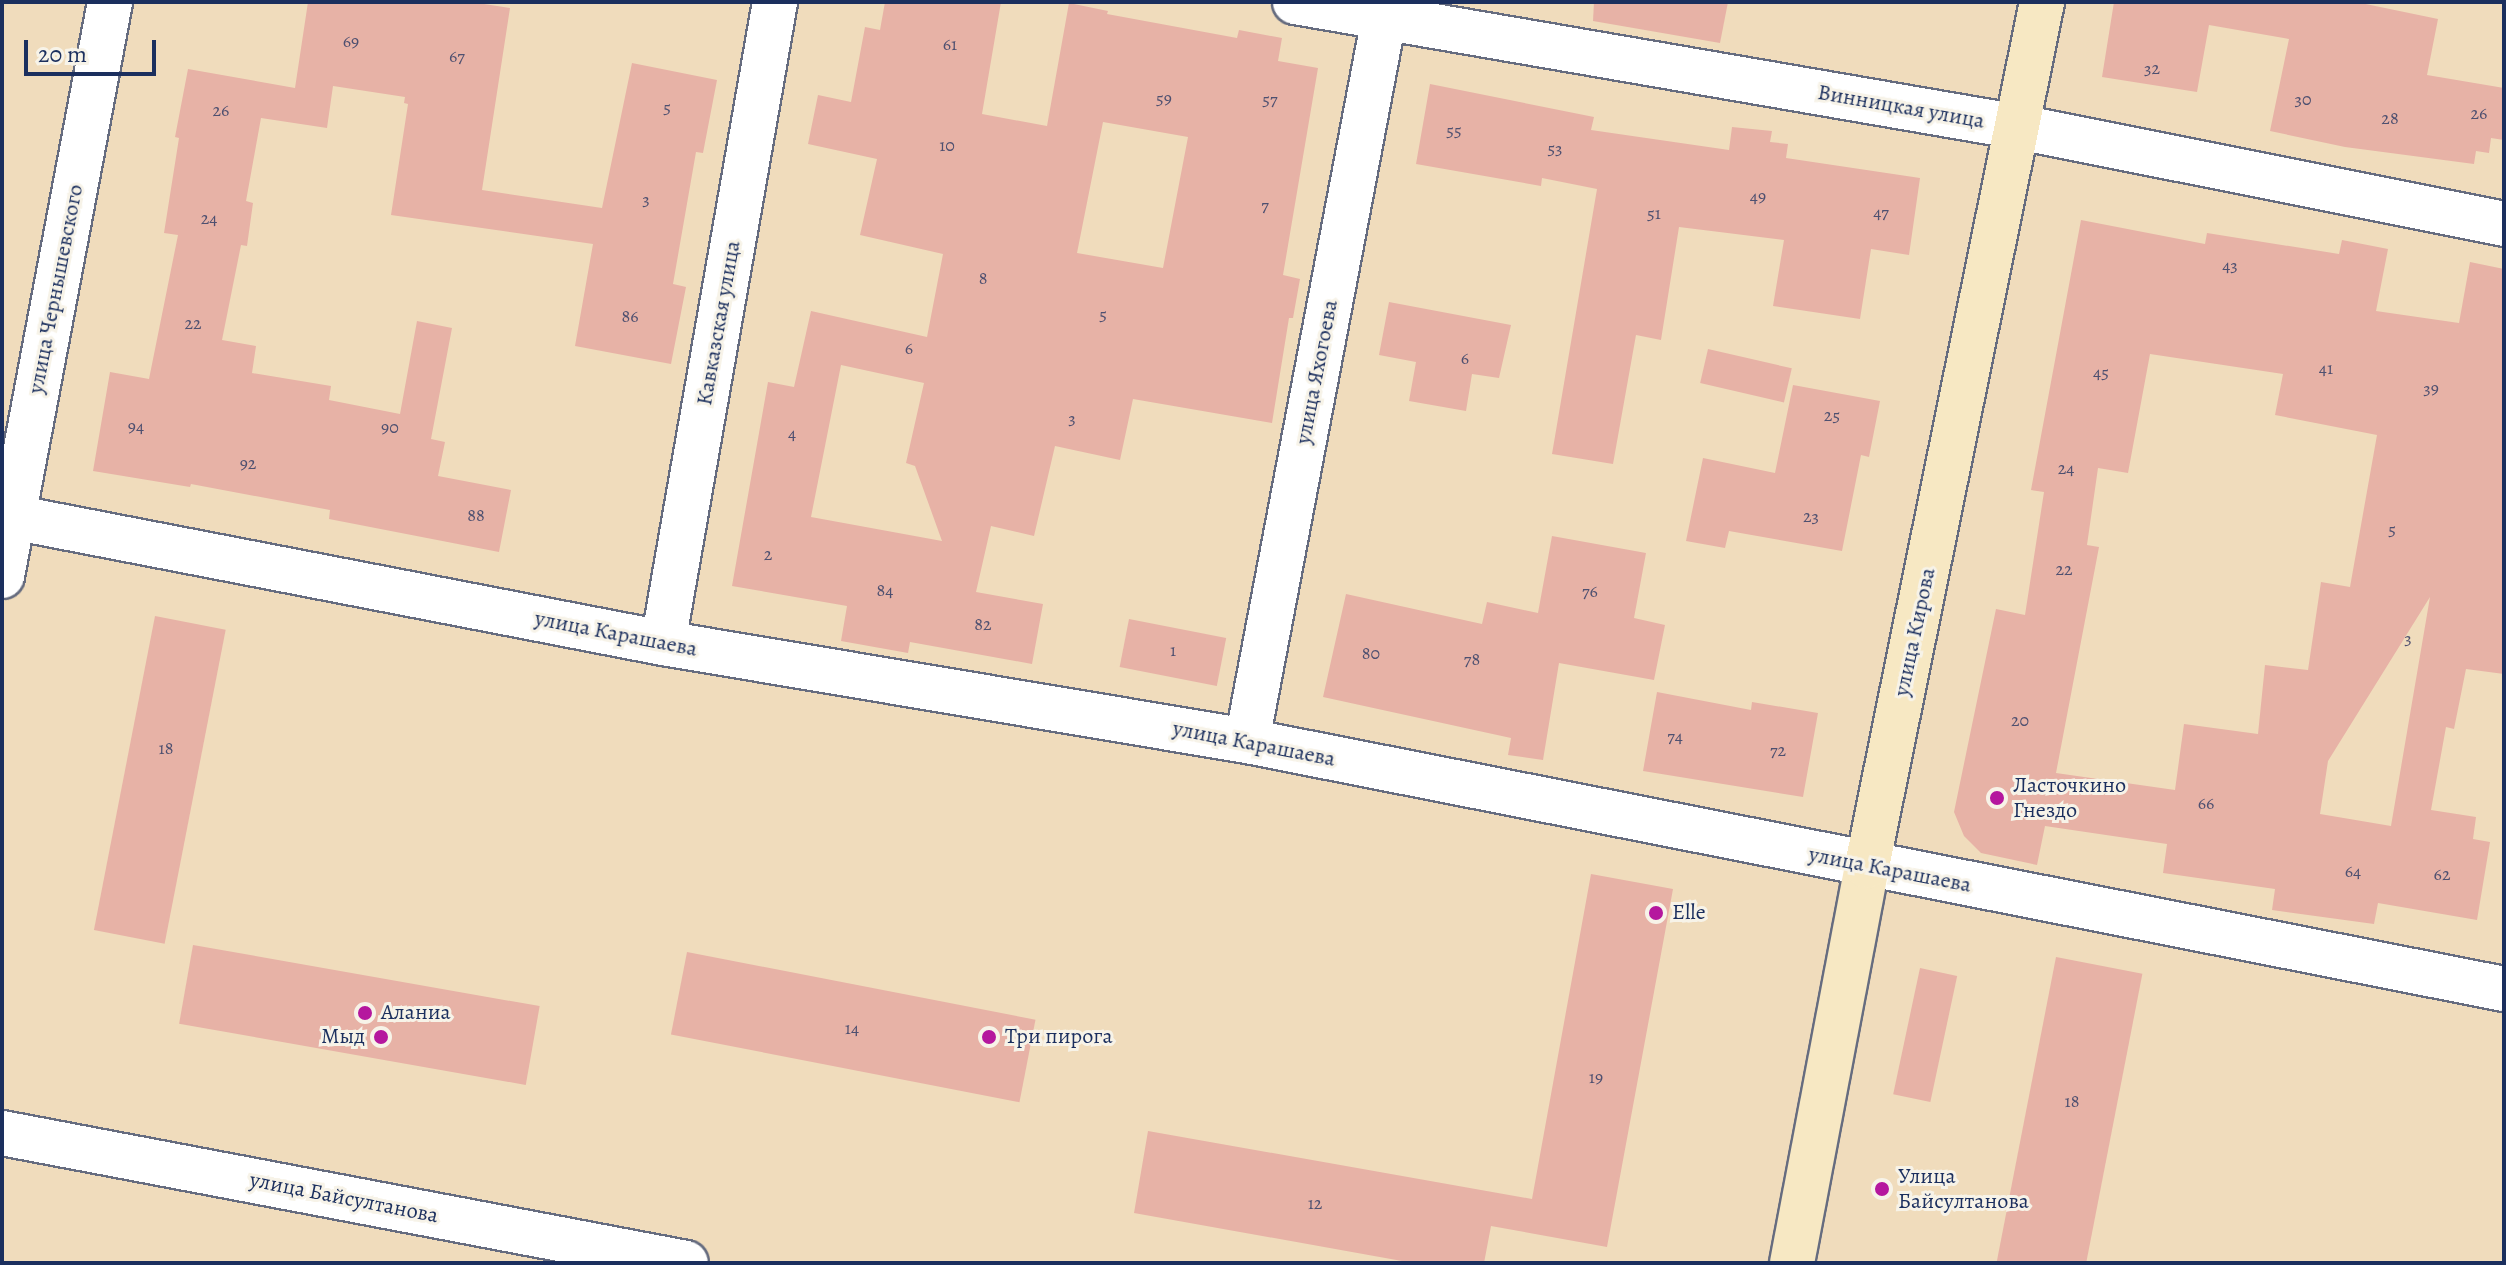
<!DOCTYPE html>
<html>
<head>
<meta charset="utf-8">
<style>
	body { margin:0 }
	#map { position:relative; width:2506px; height:1265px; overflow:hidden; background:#f0dcbc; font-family:Alegreya,serif }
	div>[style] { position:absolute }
	.building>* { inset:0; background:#e7b2a6; transform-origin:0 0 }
	.roads { filter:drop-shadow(2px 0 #666c7f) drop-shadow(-2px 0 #666c7f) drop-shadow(0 2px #666c7f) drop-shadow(0 -2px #666c7f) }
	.minor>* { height:44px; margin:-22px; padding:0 22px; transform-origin:22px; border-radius:22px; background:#fff }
	.tertiary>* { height:44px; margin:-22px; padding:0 22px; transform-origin:22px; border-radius:22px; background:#fff }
	.secondary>* { height:44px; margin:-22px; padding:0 22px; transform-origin:22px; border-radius:22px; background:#f7e8c3 }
	.dots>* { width:22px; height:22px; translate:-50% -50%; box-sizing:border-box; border:4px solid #f7f3e8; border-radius:50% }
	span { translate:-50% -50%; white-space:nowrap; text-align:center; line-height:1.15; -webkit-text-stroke:6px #f7f3e8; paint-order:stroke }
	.number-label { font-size:18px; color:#4e5070 }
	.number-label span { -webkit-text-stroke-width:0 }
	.street-label { font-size:22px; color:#1b2f5e }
	.poi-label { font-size:22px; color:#1b2f5e }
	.left { translate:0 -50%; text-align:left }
	.right { translate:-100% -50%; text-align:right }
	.frame { position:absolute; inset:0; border:4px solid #1b2f5e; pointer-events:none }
	.scale { position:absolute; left:24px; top:40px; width:132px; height:36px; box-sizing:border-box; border:4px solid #1b2f5e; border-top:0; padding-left:10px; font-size:24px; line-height:28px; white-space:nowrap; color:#1b2f5e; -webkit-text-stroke:6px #f7f3e8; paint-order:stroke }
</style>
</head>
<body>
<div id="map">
	<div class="building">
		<i style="clip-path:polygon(308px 2px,471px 2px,510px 8px,482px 190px,602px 208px,632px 63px,717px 80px,703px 153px,696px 152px,673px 284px,686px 287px,671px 364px,575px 346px,593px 244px,391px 215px,408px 104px,404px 103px,405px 97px,333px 86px,327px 128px,261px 118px,246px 201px,253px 203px,247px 246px,241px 245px,222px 340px,256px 346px,252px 373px,331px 386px,329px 400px,400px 414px,417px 321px,452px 328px,431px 439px,445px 442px,438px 476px,511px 490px,499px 552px,329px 519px,330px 510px,191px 484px,190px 487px,93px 471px,110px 372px,149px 379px,178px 235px,164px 233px,179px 138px,175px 137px,188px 69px,295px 88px)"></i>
		<i style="clip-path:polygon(evenodd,885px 2px,1001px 2px,982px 114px,1047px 126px,1069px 3px,1108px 11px,1107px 14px,1237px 38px,1239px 30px,1282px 38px,1278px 61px,1318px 68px,1283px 275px,1300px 279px,1293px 318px,1289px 318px,1272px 423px,1133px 399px,1120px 460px,1055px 446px,1034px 536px,991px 526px,976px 592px,1043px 604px,1032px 664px,910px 642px,908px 653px,841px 641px,847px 606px,732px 586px,768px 382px,794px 387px,811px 311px,927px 337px,943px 254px,860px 235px,877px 159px,808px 144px,818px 95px,851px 102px,865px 27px,880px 30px,885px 2px,1103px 122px,1188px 137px,1163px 268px,1077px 253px,1103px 122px,885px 2px,841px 365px,924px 383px,906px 463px,915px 466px,942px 541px,811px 517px,841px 365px)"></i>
		<i style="clip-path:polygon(1594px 2px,1728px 2px,1720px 43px,1593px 21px)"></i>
		<i style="clip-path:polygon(2114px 2px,2356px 2px,2438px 19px,2427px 75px,2504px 88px,2504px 140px,2491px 138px,2489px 153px,2476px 151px,2474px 164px,2345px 147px,2270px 131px,2289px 39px,2209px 25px,2197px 92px,2102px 77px)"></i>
		<i style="clip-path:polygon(1430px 84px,1594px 117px,1591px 130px,1729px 150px,1732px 127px,1772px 131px,1770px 142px,1788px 144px,1786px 158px,1920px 178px,1909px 255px,1871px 249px,1860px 319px,1773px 306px,1784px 240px,1679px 227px,1661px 340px,1636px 335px,1613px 464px,1552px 454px,1597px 189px,1542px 178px,1541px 186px,1416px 164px)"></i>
		<i style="clip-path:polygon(evenodd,2081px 220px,2205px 244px,2207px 233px,2339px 254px,2342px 240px,2388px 249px,2376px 311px,2459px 323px,2470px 262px,2504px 269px,2504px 674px,2466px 669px,2454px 729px,2446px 727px,2431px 810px,2476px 817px,2473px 839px,2490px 842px,2477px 920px,2378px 903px,2374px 924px,2272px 910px,2275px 889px,2163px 873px,2167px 844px,2045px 826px,2037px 865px,1981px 853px,1964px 836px,1954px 812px,1996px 609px,2025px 615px,2044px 492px,2031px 490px,2081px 220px,2150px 354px,2283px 374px,2275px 415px,2377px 435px,2350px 587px,2321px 582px,2308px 670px,2265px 665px,2258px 734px,2184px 724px,2175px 790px,2056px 773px,2099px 547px,2087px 545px,2098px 468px,2128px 473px,2150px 354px,2081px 220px,2430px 597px,2391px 826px,2320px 814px,2328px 761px,2430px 597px)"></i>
		<i style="clip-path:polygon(1389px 302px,1511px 325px,1499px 378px,1472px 374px,1466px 411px,1409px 401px,1416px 362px,1379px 355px)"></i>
		<i style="left:1708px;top:349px;width:86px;height:35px;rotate:13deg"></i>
		<i style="clip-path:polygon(1793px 385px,1880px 401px,1869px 457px,1861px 455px,1842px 551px,1729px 531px,1725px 548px,1686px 541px,1703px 458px,1775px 473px)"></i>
		<i style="clip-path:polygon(1552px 536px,1646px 553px,1634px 618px,1665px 625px,1654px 680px,1559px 663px,1543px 760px,1508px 755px,1511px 738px,1323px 697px,1346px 594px,1482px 624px,1487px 602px,1538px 613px)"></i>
		<i style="left:155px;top:616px;width:72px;height:320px;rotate:11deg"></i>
		<i style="left:1129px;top:619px;width:99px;height:49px;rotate:11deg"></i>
		<i style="clip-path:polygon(1657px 692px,1751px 710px,1752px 702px,1818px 713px,1803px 797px,1643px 771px)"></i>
		<i style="clip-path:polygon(1591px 874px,1673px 889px,1607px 1247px,1491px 1226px,1484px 1263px,1413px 1263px,1134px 1213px,1148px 1131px,1532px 1199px)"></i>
		<i style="left:193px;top:945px;width:352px;height:80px;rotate:10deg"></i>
		<i style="left:687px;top:952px;width:355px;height:84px;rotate:11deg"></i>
		<i style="left:2056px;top:957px;width:88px;height:312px;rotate:11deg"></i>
		<i style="left:1920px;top:968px;width:38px;height:129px;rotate:12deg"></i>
	</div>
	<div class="roads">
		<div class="minor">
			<i style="left:1295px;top:2px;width:735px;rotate:9.8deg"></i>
			<i style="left:2019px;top:127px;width:495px;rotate:11.3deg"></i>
			<i style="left:2px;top:515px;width:673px;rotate:10.96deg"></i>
			<i style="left:663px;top:643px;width:592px;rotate:9.53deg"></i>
			<i style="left:1247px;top:741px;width:1281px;rotate:11.16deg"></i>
			<i style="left:663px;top:643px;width:651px;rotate:-80.09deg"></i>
			<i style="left:1247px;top:741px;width:752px;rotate:-79.27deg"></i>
		</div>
		<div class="tertiary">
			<i style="left:2px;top:576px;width:584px;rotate:-79.34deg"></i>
			<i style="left:2px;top:1133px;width:696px;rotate:10.76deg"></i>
		</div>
		<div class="secondary">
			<i style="left:1792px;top:1263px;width:404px;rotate:-79.3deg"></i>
			<i style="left:1867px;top:866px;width:882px;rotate:-78.55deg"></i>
		</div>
	</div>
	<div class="dots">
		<i style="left:1997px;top:798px;background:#b5179e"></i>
		<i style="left:1656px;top:913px;background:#b5179e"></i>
		<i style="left:365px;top:1013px;background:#b5179e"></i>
		<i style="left:381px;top:1037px;background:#b5179e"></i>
		<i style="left:989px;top:1037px;background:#b5179e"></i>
		<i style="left:1882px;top:1189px;background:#b5179e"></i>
	</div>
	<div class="number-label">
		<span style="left:351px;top:41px">69</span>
		<span style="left:950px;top:44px">61</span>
		<span style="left:457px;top:56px">67</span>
		<span style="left:2152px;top:68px">32</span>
		<span style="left:1164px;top:98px">59</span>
		<span style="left:1270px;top:99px">57</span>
		<span style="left:2303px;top:99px">30</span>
		<span style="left:667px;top:107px">5</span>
		<span style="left:221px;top:110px">26</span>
		<span style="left:2479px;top:113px">26</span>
		<span style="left:2390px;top:118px">28</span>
		<span style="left:1454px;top:130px">55</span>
		<span style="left:947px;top:145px">10</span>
		<span style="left:1555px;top:148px">53</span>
		<span style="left:1758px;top:196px">49</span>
		<span style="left:646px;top:199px">3</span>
		<span style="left:1265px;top:205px">7</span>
		<span style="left:1881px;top:212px">47</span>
		<span style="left:1654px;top:213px">51</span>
		<span style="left:209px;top:218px">24</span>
		<span style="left:2230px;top:265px">43</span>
		<span style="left:983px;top:278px">8</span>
		<span style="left:1103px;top:314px">5</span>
		<span style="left:630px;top:316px">86</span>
		<span style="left:193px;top:323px">22</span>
		<span style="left:909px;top:348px">6</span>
		<span style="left:1465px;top:358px">6</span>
		<span style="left:2326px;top:368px">41</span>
		<span style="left:2101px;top:372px">45</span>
		<span style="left:2431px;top:388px">39</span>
		<span style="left:1832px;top:415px">25</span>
		<span style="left:1072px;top:418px">3</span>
		<span style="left:136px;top:426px">94</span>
		<span style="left:390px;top:427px">90</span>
		<span style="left:792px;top:433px">4</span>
		<span style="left:248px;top:463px">92</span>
		<span style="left:2066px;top:468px">24</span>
		<span style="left:476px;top:515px">88</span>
		<span style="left:1811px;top:516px">23</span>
		<span style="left:2392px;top:529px">5</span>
		<span style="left:768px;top:554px">2</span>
		<span style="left:2064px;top:569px">22</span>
		<span style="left:885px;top:590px">84</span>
		<span style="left:1590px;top:591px">76</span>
		<span style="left:983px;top:624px">82</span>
		<span style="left:2408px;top:638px">3</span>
		<span style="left:1173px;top:650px">1</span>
		<span style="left:1371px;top:653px">80</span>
		<span style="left:1472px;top:659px">78</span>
		<span style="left:2020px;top:720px">20</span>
		<span style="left:1675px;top:736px">74</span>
		<span style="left:166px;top:748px">18</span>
		<span style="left:1778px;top:750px">72</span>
		<span style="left:2206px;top:803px">66</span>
		<span style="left:2353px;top:871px">64</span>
		<span style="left:2442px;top:874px">62</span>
		<span style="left:852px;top:1028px">14</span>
		<span style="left:1596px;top:1077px">19</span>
		<span style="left:2072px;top:1101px">18</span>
		<span style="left:1315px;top:1203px">12</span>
	</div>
	<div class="street-label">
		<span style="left:1901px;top:107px;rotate:10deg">Винницкая улица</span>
		<span style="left:56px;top:289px;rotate:-79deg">улица Чернышевского</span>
		<span style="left:719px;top:323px;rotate:-80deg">Кавказская улица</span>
		<span style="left:1317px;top:372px;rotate:-79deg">улица Яхогоева</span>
		<span style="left:1915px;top:632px;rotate:-78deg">улица Кирова</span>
		<span style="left:616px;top:634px;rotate:11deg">улица Карашаева</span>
		<span style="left:1254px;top:744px;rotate:11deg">улица Карашаева</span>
		<span style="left:1890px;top:870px;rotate:11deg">улица Карашаева</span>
		<span style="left:344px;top:1198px;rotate:11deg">улица Байсултанова</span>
	</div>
	<div class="poi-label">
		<span class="left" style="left:2013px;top:798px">Ласточкино<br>Гнездо</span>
		<span class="left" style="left:1672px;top:913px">Elle</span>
		<span class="left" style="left:381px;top:1013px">Аланиа</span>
		<span class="right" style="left:365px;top:1037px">Мыд</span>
		<span class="left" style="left:1005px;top:1037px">Три пирога</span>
		<span class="left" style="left:1898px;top:1189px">Улица<br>Байсултанова</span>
	</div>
	<div class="frame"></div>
	<div class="scale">20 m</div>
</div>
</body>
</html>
